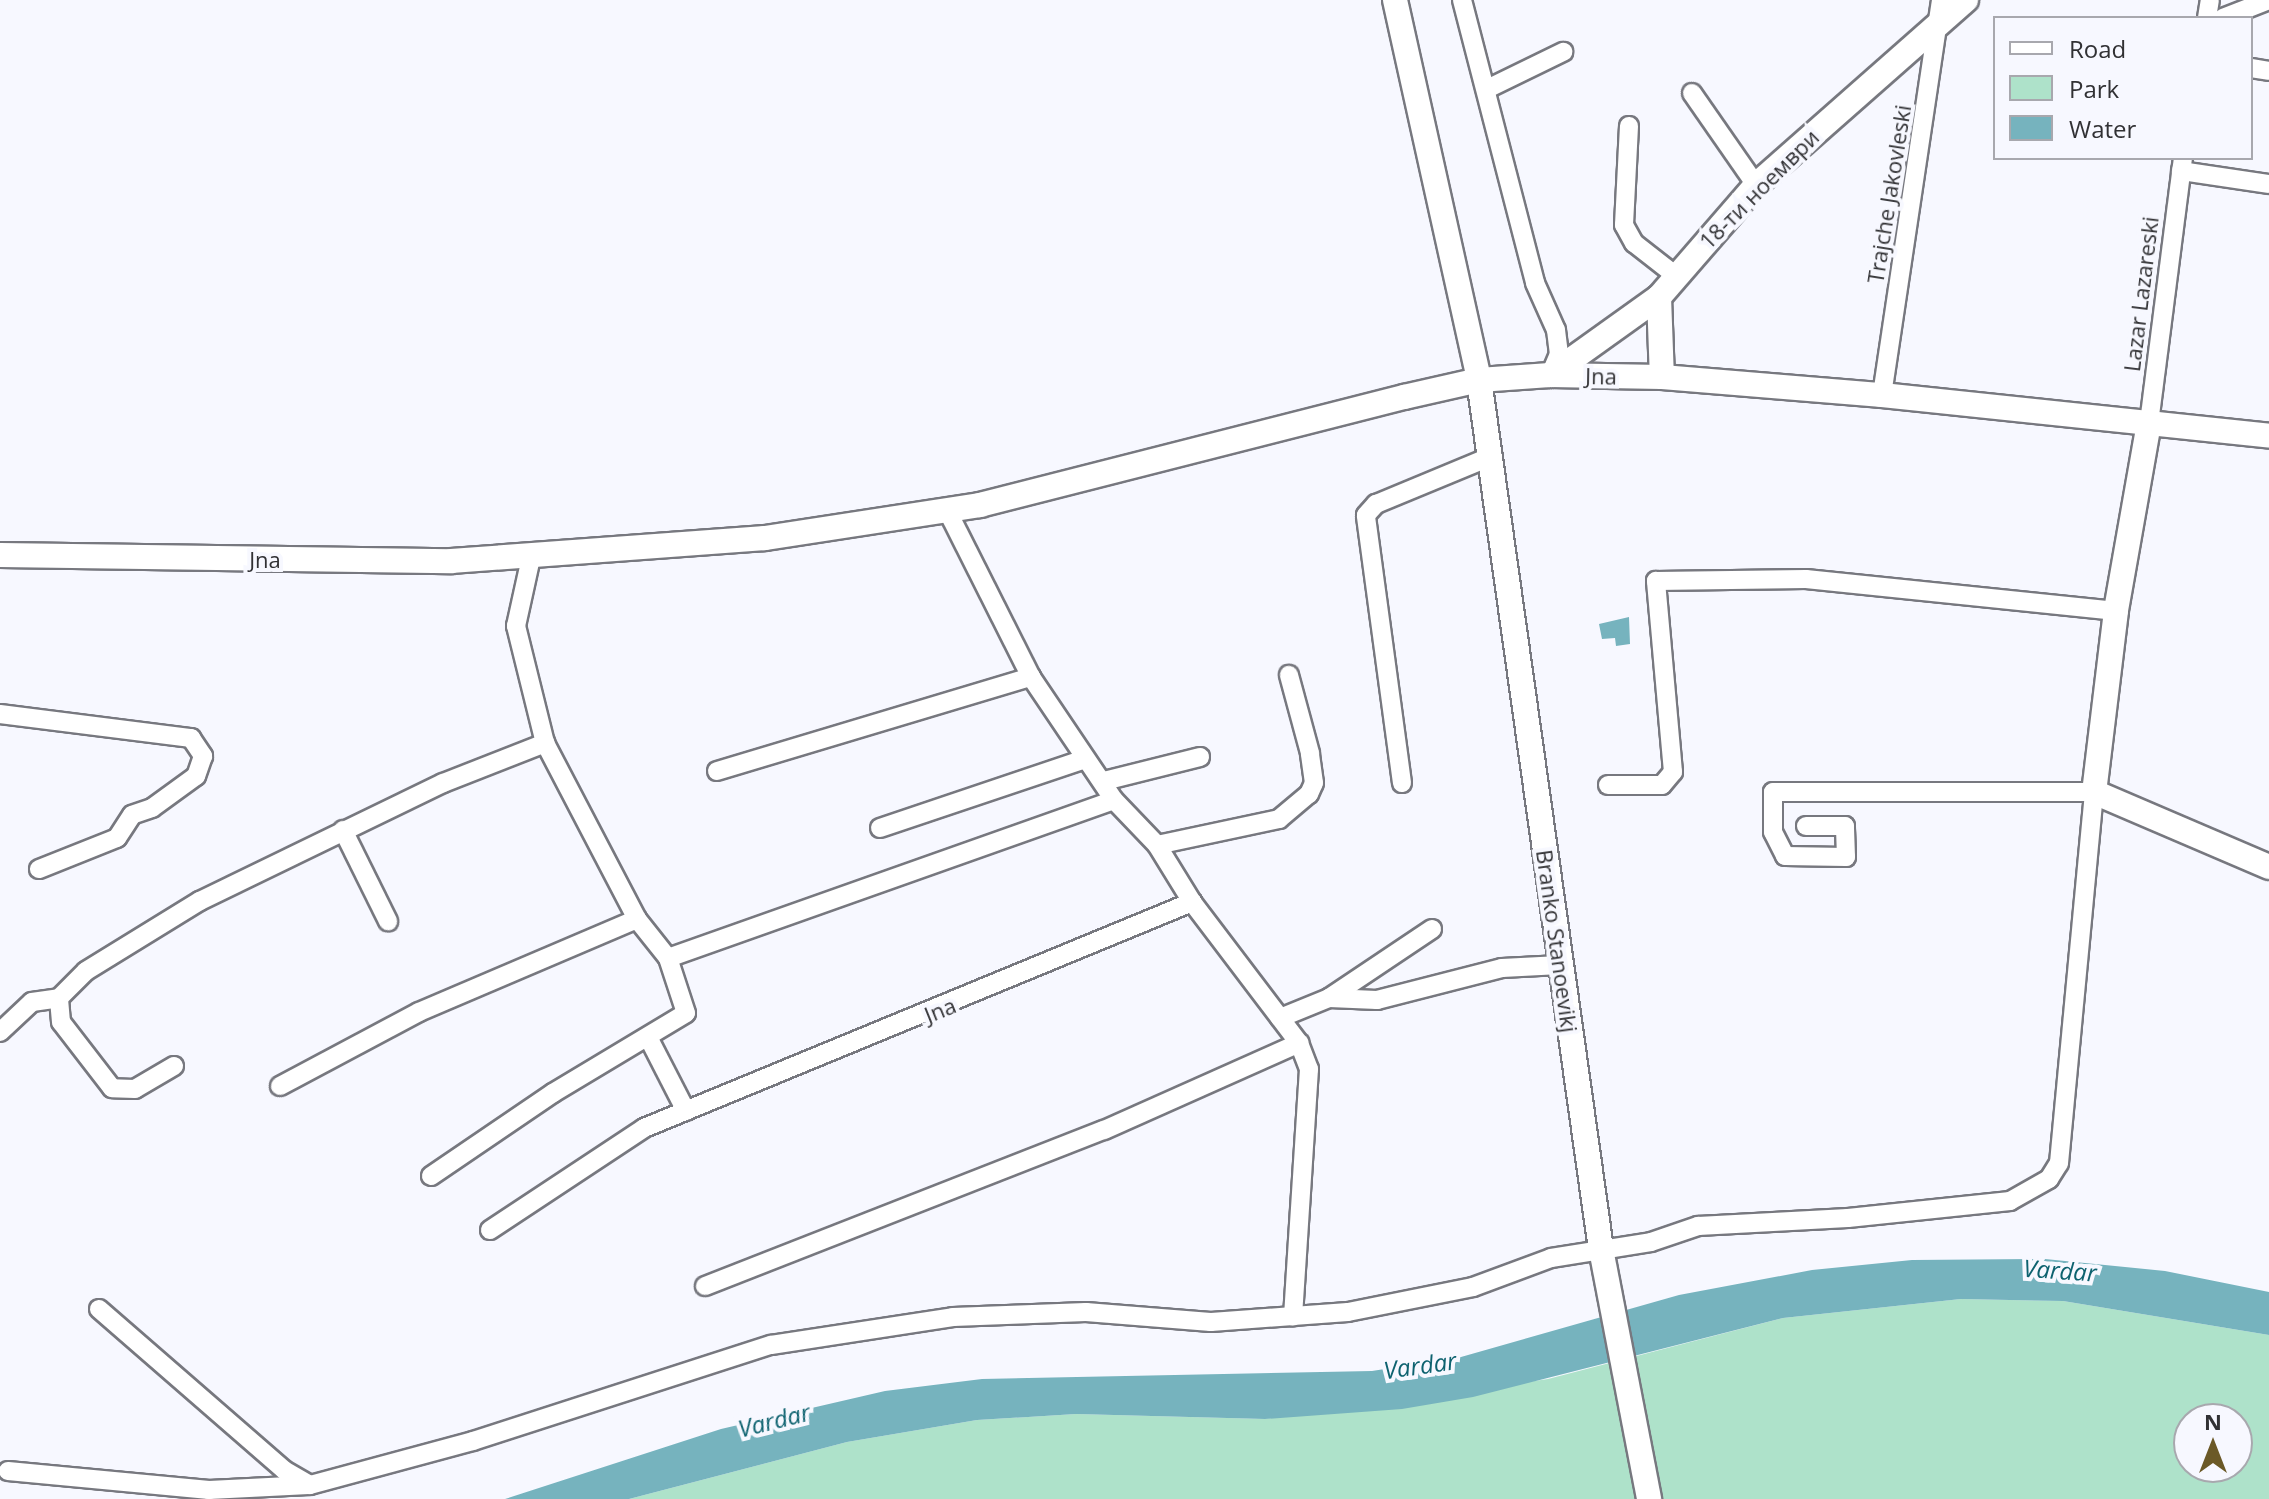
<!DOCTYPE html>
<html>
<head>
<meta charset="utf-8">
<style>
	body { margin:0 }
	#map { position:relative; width:2269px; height:1499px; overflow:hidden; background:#f7f8ff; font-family:"Open Sans",sans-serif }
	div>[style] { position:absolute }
	.green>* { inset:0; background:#aee2ca }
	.water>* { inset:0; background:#76b3be }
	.roads { filter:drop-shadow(2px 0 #77787f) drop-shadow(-2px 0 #77787f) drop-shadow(0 2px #77787f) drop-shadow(0 -2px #77787f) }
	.minor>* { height:18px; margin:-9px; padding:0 9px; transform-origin:9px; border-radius:9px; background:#fff }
	.tertiary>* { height:24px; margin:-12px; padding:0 12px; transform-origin:12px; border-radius:12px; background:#fff }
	span { translate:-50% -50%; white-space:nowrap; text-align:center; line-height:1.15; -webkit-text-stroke:8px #f7f8ff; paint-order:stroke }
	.street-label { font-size:22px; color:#313134 }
	.water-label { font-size:24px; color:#0d626f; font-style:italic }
	.legend { position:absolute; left:1993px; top:16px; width:260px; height:144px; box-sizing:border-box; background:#f7f8ff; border:2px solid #a8a8ae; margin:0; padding:10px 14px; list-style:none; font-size:24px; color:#313134 }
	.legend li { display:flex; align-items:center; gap:16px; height:40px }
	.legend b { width:40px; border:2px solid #a8a8ae }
	.north { position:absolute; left:2173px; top:1403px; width:80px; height:80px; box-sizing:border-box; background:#f7f8ff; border:2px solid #a8a8ae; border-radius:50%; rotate:0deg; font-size:22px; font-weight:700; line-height:32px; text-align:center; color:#313134 }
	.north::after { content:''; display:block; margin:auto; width:28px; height:36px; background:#6b5927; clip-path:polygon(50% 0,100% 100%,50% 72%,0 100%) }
</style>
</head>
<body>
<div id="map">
	<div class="green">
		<i style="clip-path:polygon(evenodd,1961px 1299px,2063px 1301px,2269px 1335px,2269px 1499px,629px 1499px,847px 1442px,977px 1420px,1076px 1414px,1265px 1419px,1548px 1379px,1783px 1318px,1961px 1299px,2189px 1419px,2237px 1419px,2237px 1467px,2189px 1467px,2189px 1419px)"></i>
	</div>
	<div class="water">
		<i style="clip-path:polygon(1629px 617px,1630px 644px,1616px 646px,1615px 638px,1602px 639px,1599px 624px)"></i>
		<i style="clip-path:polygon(2045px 1259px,2165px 1271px,2269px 1292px,2269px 1335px,2063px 1301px,1961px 1299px,1783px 1318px,1473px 1397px,1402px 1409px,1265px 1419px,1076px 1414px,977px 1420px,847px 1442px,629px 1499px,505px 1499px,721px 1429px,885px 1391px,982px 1379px,1372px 1371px,1461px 1357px,1679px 1295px,1812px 1270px,1912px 1260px)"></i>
	</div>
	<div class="roads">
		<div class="minor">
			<i style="left:1462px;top:0;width:292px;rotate:75.5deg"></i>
			<i style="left:1535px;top:283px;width:51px;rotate:65.9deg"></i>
			<i style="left:1556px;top:330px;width:24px;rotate:83deg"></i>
			<i style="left:1559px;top:354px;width:23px;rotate:113deg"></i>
			<i style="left:2207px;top:18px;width:18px;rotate:-81deg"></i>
			<i style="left:2223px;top:18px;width:49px;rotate:-21.4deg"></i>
			<i style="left:2251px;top:68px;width:18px;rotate:9deg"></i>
			<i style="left:1487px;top:89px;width:85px;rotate:-26deg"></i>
			<i style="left:1692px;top:93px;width:112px;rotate:55.2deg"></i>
			<i style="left:1629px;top:126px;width:99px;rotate:92.9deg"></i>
			<i style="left:1624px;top:225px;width:21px;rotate:61deg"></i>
			<i style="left:1634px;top:243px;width:52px;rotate:38deg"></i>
			<i style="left:2181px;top:171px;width:89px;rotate:8.4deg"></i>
			<i style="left:1882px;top:395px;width:399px;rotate:-81.5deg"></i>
			<i style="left:2149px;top:423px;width:267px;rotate:-82.7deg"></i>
			<i style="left:947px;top:510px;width:187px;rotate:63.3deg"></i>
			<i style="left:1031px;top:677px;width:148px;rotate:56deg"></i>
			<i style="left:1114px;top:800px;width:62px;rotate:46.3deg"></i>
			<i style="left:1157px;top:845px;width:67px;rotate:58.4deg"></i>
			<i style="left:1192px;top:902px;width:177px;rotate:52.8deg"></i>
			<i style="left:1299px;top:1043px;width:28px;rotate:69deg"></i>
			<i style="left:1309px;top:1069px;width:248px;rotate:93.7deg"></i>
			<i style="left:1293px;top:1316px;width:55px;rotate:-4.2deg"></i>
			<i style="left:1348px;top:1312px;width:127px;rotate:-11.3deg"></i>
			<i style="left:1473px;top:1287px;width:83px;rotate:-20.4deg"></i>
			<i style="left:1551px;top:1258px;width:101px;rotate:-9.1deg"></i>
			<i style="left:1651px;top:1242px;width:50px;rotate:-18.8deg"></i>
			<i style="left:1698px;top:1226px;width:150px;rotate:-3.1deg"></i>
			<i style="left:1848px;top:1218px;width:163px;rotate:-6deg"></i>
			<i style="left:2010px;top:1201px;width:45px;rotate:-29.4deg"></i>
			<i style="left:2049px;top:1179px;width:19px;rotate:-58deg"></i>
			<i style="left:2059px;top:1163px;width:373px;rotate:-84.6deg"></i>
			<i style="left:2094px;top:792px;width:321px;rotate:180deg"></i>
			<i style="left:1773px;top:792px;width:40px;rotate:90deg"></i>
			<i style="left:1773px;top:832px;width:27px;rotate:63deg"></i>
			<i style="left:1785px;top:856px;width:61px;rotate:0.9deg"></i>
			<i style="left:1846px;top:857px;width:31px;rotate:-92deg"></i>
			<i style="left:1845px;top:826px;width:39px;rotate:180deg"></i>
			<i style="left:0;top:714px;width:193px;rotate:7.2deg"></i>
			<i style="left:191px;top:738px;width:22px;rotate:56deg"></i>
			<i style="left:203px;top:756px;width:21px;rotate:109deg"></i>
			<i style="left:196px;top:776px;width:54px;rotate:144deg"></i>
			<i style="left:152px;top:808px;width:21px;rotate:161deg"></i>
			<i style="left:132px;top:815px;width:27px;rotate:123deg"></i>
			<i style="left:117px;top:838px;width:84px;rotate:158.3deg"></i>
			<i style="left:717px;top:771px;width:328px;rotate:-16.7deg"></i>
			<i style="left:1104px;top:781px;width:99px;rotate:-14deg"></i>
			<i style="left:1402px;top:783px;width:270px;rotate:-97.7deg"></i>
			<i style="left:1366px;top:515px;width:15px;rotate:-48deg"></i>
			<i style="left:1376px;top:504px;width:126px;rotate:-22.5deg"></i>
			<i style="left:1608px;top:785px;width:54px"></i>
			<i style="left:1662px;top:785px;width:17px;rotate:-50deg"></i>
			<i style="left:1673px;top:772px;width:192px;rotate:-95.1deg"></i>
			<i style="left:1656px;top:581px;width:150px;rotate:-0.8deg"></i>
			<i style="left:1806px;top:579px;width:312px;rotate:5.9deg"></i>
			<i style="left:880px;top:828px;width:216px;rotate:-18.6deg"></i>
			<i style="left:343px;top:830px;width:102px;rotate:63.7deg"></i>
			<i style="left:1157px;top:845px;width:125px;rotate:-12deg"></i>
			<i style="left:1279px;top:819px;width:39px;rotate:-40deg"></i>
			<i style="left:1309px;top:794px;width:12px;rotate:-66deg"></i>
			<i style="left:1314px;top:783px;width:30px;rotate:-98deg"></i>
			<i style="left:1310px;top:753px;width:81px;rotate:-105.1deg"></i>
			<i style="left:668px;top:958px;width:473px;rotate:-19.5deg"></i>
			<i style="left:1329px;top:998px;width:124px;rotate:-33.8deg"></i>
			<i style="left:1280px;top:1018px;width:53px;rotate:-22.2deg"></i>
			<i style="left:1329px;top:998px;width:48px;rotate:2.4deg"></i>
			<i style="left:1377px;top:1000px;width:129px;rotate:-14.4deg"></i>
			<i style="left:1502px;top:968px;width:58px;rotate:-3deg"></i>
			<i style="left:0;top:1032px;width:44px;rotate:-43.2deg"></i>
			<i style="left:32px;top:1002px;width:27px;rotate:-8deg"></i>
			<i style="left:648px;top:1037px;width:83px;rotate:62.8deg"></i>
			<i style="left:174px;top:1066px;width:45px;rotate:149.5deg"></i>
			<i style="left:135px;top:1089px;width:23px;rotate:-178deg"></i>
			<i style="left:112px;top:1088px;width:83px;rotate:-127.7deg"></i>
			<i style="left:61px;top:1022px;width:24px;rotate:-95deg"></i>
			<i style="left:59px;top:998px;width:38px;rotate:-45deg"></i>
			<i style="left:86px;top:971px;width:134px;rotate:-31.6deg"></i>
			<i style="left:200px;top:901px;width:270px;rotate:-25.9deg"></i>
			<i style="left:443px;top:783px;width:110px;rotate:-21.4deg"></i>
			<i style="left:280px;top:1086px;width:157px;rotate:-28deg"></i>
			<i style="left:419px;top:1012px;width:237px;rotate:-23.1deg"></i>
			<i style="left:431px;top:1176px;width:148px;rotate:-34.2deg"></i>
			<i style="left:553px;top:1093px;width:155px;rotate:-31deg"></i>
			<i style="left:686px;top:1013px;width:58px;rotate:-108.1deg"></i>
			<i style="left:668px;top:958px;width:50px;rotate:-128.5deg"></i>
			<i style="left:637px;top:919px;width:199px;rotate:-117.6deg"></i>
			<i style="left:545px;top:743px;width:121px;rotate:-103.9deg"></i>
			<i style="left:516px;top:626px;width:70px;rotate:-77.6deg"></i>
			<i style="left:490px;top:1230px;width:185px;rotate:-33.5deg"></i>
			<i style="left:644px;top:1128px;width:593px;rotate:-22.41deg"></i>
			<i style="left:705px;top:1286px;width:428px;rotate:-21.4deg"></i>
			<i style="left:1104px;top:1130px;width:214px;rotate:-24deg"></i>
			<i style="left:99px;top:1309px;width:245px;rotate:41deg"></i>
			<i style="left:284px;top:1470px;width:30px;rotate:30deg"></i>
			<i style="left:310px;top:1485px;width:169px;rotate:-15.1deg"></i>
			<i style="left:473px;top:1441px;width:313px;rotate:-17.9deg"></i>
			<i style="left:771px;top:1345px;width:184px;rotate:-8.7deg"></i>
			<i style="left:953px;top:1317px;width:133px;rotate:-2.2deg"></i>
			<i style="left:1086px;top:1312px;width:125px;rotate:4.6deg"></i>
			<i style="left:1211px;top:1322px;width:82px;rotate:-4.2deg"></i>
			<i style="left:8px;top:1471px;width:202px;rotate:5.4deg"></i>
			<i style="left:209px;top:1490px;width:100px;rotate:-2.9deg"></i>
		</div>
		<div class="tertiary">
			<i style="left:1395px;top:0;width:389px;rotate:77.5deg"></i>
			<i style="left:1479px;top:380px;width:878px;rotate:82.01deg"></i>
			<i style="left:1601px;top:1249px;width:255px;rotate:79.1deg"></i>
			<i style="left:1659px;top:297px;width:80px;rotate:87.9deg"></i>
			<i style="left:1550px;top:375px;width:134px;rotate:-35.6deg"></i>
			<i style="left:1659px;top:297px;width:148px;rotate:-49.1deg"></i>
			<i style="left:1756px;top:185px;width:280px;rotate:-41.4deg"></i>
			<i style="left:2149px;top:423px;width:191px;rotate:100deg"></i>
			<i style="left:2116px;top:611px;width:182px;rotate:96.9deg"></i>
			<i style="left:2094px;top:792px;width:190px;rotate:23.2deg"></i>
			<i style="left:0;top:555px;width:451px;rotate:0.8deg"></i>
			<i style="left:451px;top:561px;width:315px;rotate:-4.2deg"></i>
			<i style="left:765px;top:538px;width:218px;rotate:-8.7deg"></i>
			<i style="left:980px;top:505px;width:438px;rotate:-14.3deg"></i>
			<i style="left:1404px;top:397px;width:77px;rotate:-12.8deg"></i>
			<i style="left:1479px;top:380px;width:71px;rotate:-4deg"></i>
			<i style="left:1550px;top:375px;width:112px;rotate:1deg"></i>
			<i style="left:1662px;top:377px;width:221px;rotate:4.7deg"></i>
			<i style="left:1882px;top:395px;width:389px;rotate:6deg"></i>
		</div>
	</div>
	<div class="street-label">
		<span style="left:1759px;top:189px;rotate:-45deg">18-ти ноември</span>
		<span style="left:1889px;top:194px;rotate:-81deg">Trajche Jakovleski</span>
		<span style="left:2141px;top:294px;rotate:-83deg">Lazar Lazareski</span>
		<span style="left:1601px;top:376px;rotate:1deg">Jna</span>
		<span style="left:265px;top:560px">Jna</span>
		<span style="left:1557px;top:941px;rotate:82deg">Branko Stanoevikj</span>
		<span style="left:940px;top:1010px;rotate:-22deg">Jna</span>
	</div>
	<div class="water-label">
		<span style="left:2060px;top:1270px;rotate:4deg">Vardar</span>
		<span style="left:1420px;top:1365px;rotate:-8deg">Vardar</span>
		<span style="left:774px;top:1420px;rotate:-14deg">Vardar</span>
	</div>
	<ul class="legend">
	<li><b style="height:10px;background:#fff"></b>Road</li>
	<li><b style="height:22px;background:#aee2ca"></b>Park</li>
	<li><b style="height:22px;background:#76b3be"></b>Water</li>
	</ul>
	<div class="north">N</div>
</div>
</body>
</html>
